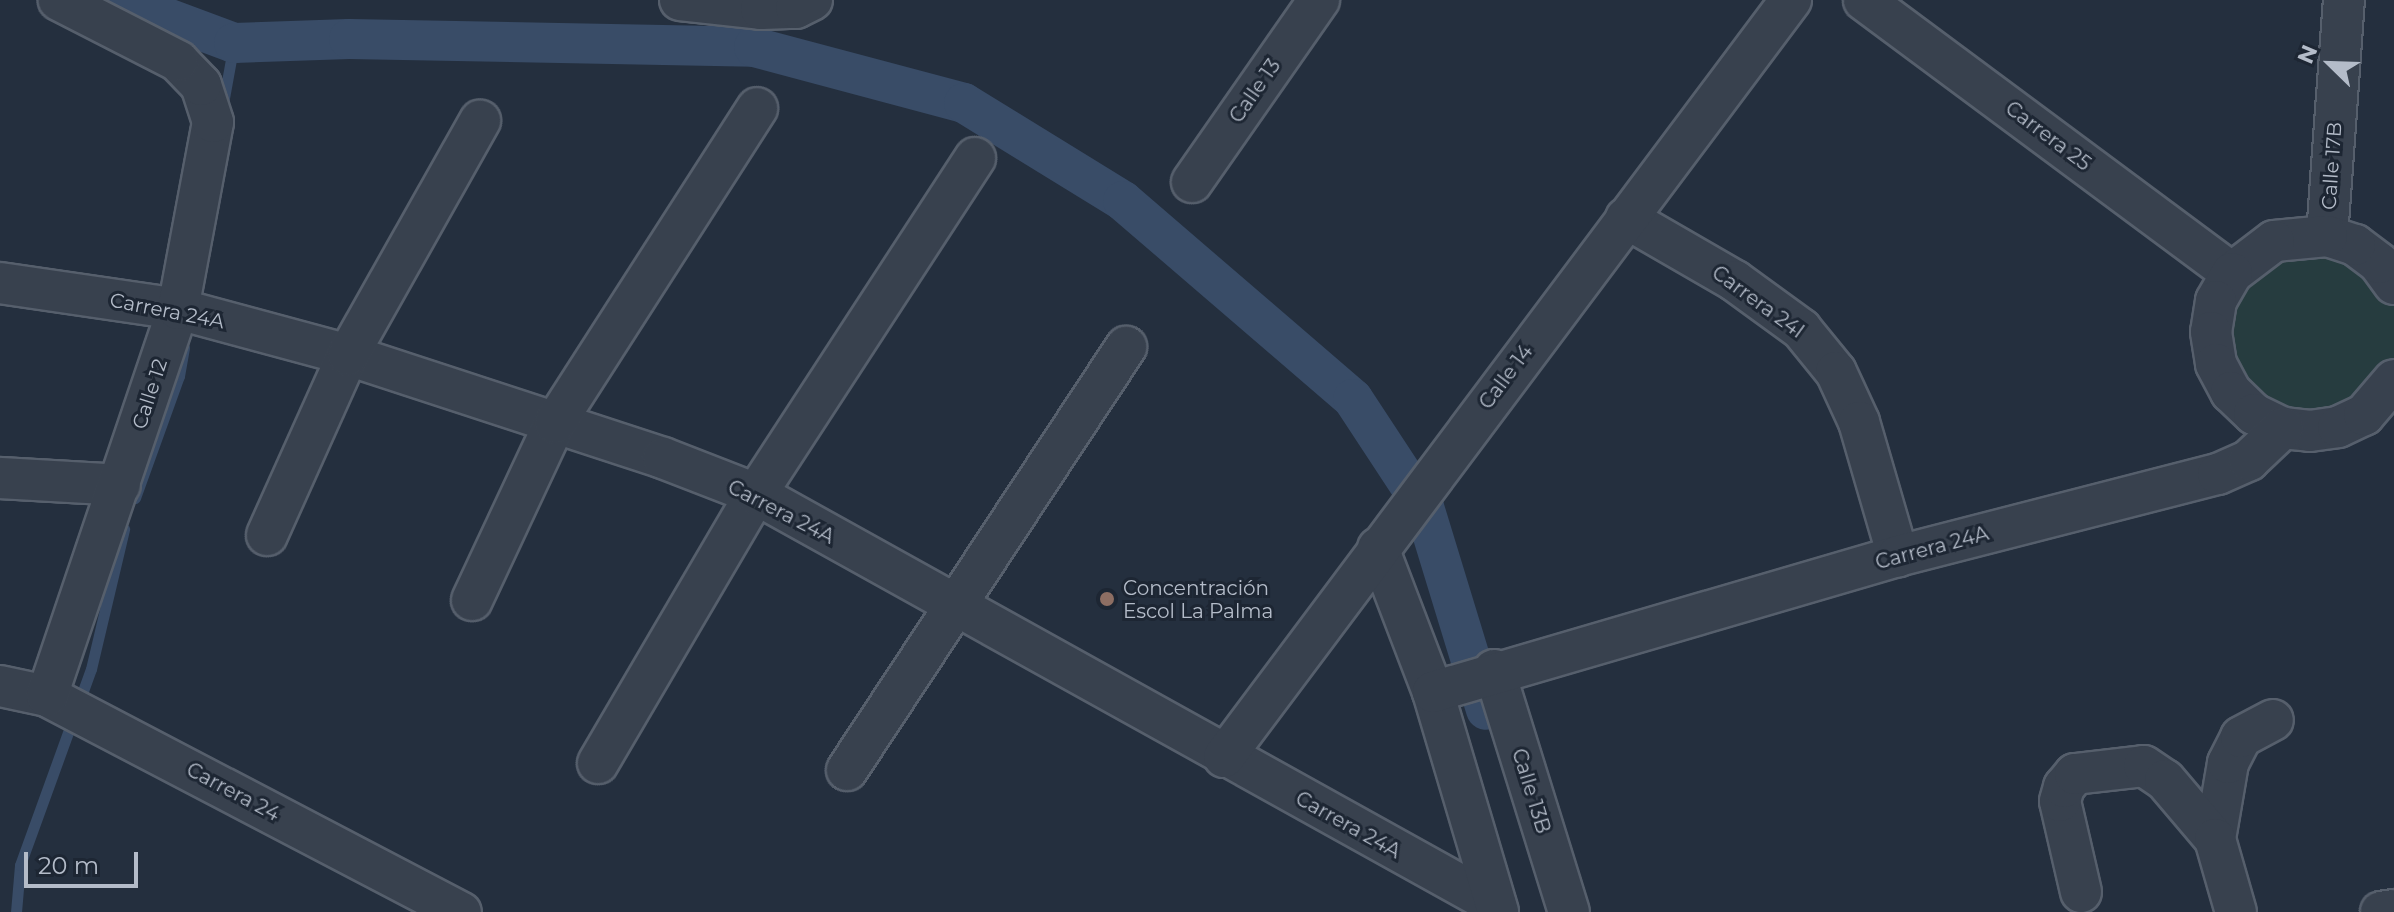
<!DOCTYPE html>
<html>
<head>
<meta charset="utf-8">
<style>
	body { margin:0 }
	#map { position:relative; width:2394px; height:912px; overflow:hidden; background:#242f3e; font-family:Montserrat,sans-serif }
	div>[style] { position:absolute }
	.green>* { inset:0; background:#263c3f }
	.stream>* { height:11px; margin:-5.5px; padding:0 5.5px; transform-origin:5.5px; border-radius:5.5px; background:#394c67 }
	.canal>* { height:40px; margin:-20px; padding:0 20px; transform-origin:20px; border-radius:20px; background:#394c67 }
	.roads { filter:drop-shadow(2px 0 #565f6c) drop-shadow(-2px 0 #565f6c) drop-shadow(0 2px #565f6c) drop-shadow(0 -2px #565f6c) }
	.minor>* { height:40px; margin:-20px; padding:0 20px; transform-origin:20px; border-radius:20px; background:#38414e }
	.dots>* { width:22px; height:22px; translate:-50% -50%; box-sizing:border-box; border:4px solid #1d2633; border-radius:50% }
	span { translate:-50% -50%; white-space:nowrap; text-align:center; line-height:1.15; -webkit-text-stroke:6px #1d2633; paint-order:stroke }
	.street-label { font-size:20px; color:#b4bcc9 }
	.poi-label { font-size:20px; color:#b4bcc9 }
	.left { translate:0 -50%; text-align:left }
	.north { position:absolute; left:2290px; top:24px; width:80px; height:80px; -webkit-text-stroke:6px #1d2633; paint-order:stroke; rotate:293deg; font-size:22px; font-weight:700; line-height:32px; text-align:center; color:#b4bcc9 }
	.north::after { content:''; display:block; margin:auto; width:28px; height:36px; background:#b4bcc9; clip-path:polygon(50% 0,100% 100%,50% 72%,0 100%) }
	.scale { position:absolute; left:24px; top:852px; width:114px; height:36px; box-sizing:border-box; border:4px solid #b4bcc9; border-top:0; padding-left:10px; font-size:24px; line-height:28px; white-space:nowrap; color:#b4bcc9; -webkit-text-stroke:6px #1d2633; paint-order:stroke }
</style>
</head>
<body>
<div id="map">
	<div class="green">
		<i style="clip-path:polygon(2323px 239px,2394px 293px,2394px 372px,2379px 395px,2299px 424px,2250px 402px,2222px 328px,2239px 275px)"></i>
	</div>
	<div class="stream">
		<i style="left:222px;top:109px;width:67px;rotate:-79.7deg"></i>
		<i style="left:135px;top:498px;width:130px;rotate:-70.2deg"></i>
		<i style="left:179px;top:376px;width:29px;rotate:-80deg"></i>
		<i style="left:16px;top:912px;width:47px;rotate:-85.1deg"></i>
		<i style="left:20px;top:865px;width:208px;rotate:-70.1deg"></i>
		<i style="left:91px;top:669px;width:144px;rotate:-76.7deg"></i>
	</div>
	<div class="canal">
		<i style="left:119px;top:0;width:123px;rotate:20.5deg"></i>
		<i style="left:234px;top:43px;width:115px;rotate:-2deg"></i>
		<i style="left:349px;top:39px;width:405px;rotate:1.1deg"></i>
		<i style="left:754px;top:47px;width:217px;rotate:14.9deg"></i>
		<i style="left:964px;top:103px;width:187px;rotate:31.6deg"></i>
		<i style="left:1123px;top:201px;width:303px;rotate:40.7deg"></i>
		<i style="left:1353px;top:399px;width:129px;rotate:56.7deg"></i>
		<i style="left:1424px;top:507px;width:212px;rotate:73deg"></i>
	</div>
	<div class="roads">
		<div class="minor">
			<i style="left:680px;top:0;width:81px;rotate:6.3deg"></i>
			<i style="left:761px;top:9px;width:35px;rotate:-2deg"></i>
			<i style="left:796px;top:8px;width:18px;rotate:-27deg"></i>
			<i style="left:1864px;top:0;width:458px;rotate:36.6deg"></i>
			<i style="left:1192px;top:182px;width:222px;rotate:-55.1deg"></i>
			<i style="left:1626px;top:218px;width:126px;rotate:30deg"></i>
			<i style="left:1735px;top:281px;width:82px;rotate:36deg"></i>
			<i style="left:1801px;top:329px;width:55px;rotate:50.9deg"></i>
			<i style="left:1836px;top:372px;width:55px;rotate:65.3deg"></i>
			<i style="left:1859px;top:422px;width:140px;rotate:73.8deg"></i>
			<i style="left:2327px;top:236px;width:237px;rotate:-85.9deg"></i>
			<i style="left:0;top:283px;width:180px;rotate:8.3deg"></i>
			<i style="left:178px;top:309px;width:176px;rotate:15.1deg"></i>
			<i style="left:348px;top:355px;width:331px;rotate:18.1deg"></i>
			<i style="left:663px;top:458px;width:100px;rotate:21.2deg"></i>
			<i style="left:756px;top:494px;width:846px;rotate:29.05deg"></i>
			<i style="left:2394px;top:284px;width:26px;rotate:-126deg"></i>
			<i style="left:2379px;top:263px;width:30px;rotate:-143deg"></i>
			<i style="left:2355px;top:245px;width:29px;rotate:-162deg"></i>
			<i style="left:2327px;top:236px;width:53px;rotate:174.6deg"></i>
			<i style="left:2274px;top:241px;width:53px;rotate:142.7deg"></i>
			<i style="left:2232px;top:273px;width:32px;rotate:120deg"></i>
			<i style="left:2216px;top:301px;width:31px;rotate:99deg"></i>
			<i style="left:2211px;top:332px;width:32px;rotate:81deg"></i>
			<i style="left:2216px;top:364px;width:32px;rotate:62deg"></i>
			<i style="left:2231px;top:392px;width:32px;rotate:44deg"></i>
			<i style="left:2254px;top:414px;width:32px;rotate:26deg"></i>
			<i style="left:2283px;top:428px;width:27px;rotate:6deg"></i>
			<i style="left:2310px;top:431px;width:28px;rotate:-8deg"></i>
			<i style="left:2338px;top:427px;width:29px;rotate:-25deg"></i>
			<i style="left:2364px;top:415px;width:46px;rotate:-49.4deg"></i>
			<i style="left:0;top:478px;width:120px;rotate:3.3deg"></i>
			<i style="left:267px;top:535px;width:197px;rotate:-65.8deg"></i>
			<i style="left:348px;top:355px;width:269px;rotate:-60.6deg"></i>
			<i style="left:1378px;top:548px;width:154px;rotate:69.1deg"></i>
			<i style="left:1433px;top:692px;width:229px;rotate:73.5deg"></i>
			<i style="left:472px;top:600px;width:195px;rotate:-64.9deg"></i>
			<i style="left:555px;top:423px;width:374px;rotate:-57.3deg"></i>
			<i style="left:1494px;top:670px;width:253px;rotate:72.8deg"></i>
			<i style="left:0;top:686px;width:48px;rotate:12deg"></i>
			<i style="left:47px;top:696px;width:467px;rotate:27.6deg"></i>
			<i style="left:1433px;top:692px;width:484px;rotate:-16.3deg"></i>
			<i style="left:1898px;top:556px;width:330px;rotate:-14.4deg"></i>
			<i style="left:2218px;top:474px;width:34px;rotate:-24deg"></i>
			<i style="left:2249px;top:460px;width:47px;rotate:-43.3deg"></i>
			<i style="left:47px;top:696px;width:409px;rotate:-71.3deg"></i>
			<i style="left:178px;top:309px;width:190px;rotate:-79.4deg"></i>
			<i style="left:213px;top:122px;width:39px;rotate:-108deg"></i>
			<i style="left:201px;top:85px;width:33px;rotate:-134deg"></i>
			<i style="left:178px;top:61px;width:134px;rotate:-152.9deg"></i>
			<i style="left:1224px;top:757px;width:946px;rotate:-53.17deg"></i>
			<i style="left:598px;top:763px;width:312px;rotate:-59.6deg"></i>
			<i style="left:756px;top:494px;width:401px;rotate:-56.9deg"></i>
			<i style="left:847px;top:770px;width:507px;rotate:-56.59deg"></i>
			<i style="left:2215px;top:839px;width:77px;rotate:-80.3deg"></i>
			<i style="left:2228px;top:763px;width:29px;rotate:-63deg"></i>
			<i style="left:2241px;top:737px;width:36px;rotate:-28deg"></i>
			<i style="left:2081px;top:892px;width:93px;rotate:-103deg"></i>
			<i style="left:2060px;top:801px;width:15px;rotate:-74deg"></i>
			<i style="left:2064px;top:787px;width:17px;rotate:-50deg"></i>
			<i style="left:2075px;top:774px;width:69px;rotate:-6.6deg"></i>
			<i style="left:2144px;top:766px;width:25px;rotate:34deg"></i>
			<i style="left:2165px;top:780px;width:77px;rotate:49.7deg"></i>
			<i style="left:2215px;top:839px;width:76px;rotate:74deg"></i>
			<i style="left:2381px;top:912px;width:13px;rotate:-9deg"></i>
		</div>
	</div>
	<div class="dots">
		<i style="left:1107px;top:599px;background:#8d6e63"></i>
	</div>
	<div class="street-label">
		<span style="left:1255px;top:91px;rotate:-55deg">Calle 13</span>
		<span style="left:2048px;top:136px;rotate:37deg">Carrera 25</span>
		<span style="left:2332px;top:166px;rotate:-86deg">Calle 17B</span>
		<span style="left:1758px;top:302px;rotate:36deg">Carrera 24I</span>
		<span style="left:167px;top:311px;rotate:11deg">Carrera 24A</span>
		<span style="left:1506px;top:377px;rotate:-53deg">Calle 14</span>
		<span style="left:150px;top:394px;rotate:-72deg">Calle 12</span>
		<span style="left:781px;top:512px;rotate:27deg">Carrera 24A</span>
		<span style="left:1932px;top:548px;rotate:-15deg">Carrera 24A</span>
		<span style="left:1531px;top:791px;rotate:73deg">Calle 13B</span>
		<span style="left:233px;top:792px;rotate:28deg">Carrera 24</span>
		<span style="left:1348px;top:825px;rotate:29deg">Carrera 24A</span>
	</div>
	<div class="poi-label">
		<span class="left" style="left:1123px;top:600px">Concentración<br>Escol La Palma</span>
	</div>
	<div class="north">N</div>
	<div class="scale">20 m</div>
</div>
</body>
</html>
